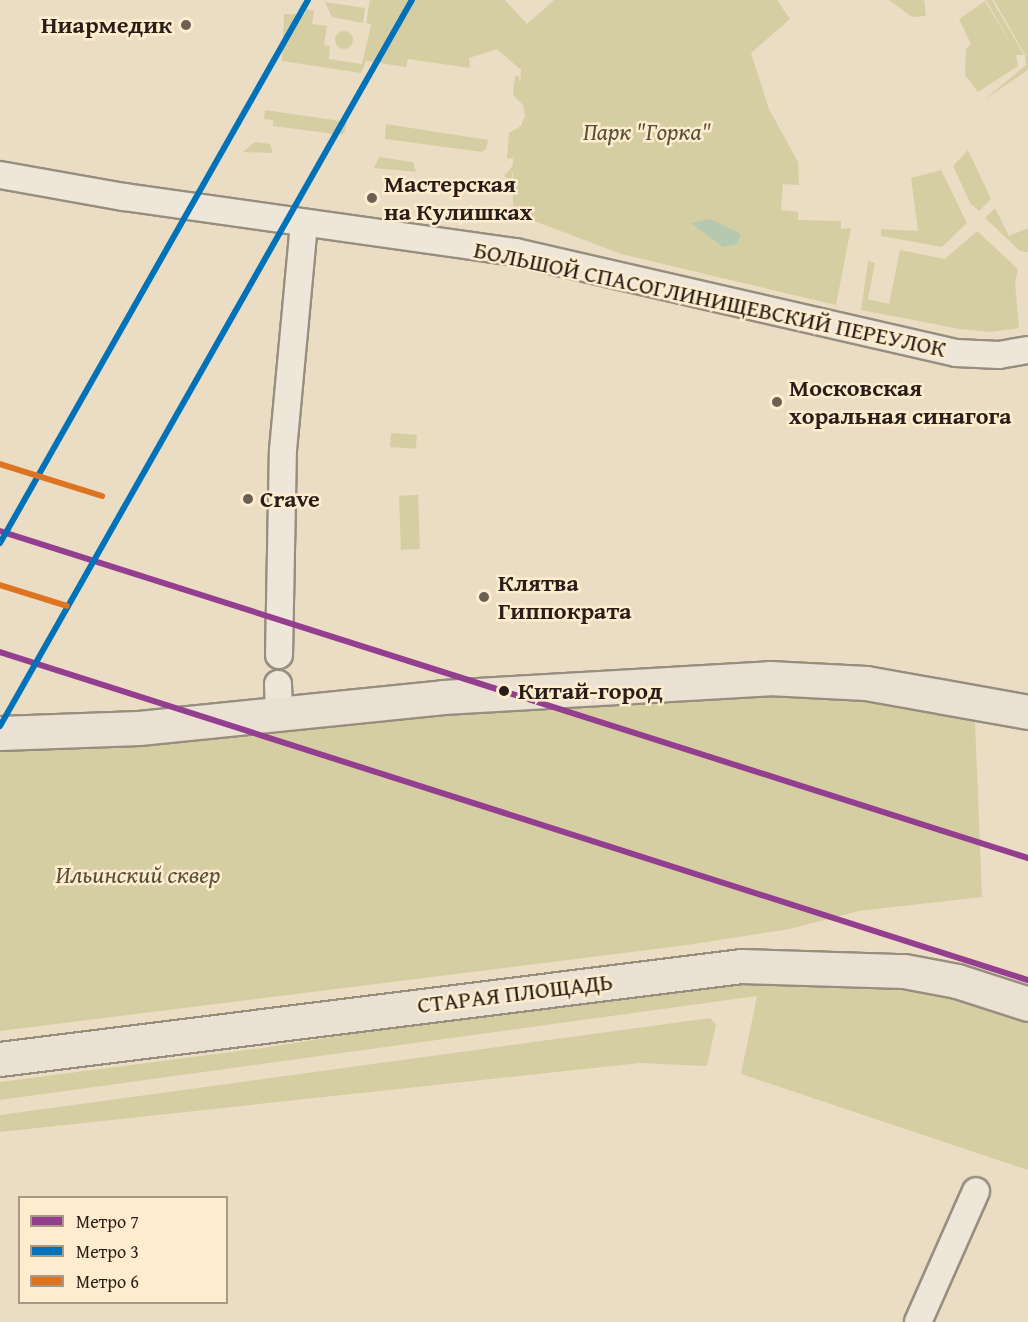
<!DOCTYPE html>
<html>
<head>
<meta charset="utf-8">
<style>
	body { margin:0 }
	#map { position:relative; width:1028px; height:1322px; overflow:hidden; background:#ebddc3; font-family:"Gentium Book Plus",serif }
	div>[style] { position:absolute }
	.green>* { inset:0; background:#d6cea3; transform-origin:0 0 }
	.round { border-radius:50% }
	.water>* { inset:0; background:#b6c8b0 }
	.roads { filter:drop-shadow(2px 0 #978e7f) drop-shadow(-2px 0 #978e7f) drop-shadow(0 2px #978e7f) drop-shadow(0 -2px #978e7f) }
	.minor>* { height:26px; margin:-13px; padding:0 13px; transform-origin:13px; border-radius:13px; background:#ede6d9 }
	.major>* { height:33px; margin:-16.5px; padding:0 16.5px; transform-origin:16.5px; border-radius:16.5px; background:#eae1d2 }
	.metro-1>* { height:6px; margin:-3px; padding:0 3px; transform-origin:3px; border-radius:3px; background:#943e90 }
	.metro-2>* { height:6px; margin:-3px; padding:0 3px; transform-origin:3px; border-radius:3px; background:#0072ba }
	.metro-3>* { height:6px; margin:-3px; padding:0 3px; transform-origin:3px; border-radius:3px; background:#dc7422 }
	.dots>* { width:16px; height:16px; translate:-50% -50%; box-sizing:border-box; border:3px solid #fdeccd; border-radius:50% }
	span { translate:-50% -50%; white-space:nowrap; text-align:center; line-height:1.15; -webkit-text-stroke:5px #fdeccd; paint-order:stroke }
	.poi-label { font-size:24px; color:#281d18; font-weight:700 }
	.right { translate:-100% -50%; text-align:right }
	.left { translate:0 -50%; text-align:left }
	.park-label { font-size:24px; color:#574f3a; font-style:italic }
	.street-label { font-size:24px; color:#281d18 }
	.stop-label { font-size:24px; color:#281d18; font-weight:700 }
	.legend { position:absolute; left:18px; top:1196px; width:210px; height:108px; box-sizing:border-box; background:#fdeccd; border:2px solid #a89985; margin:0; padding:8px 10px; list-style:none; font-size:18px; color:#281d18 }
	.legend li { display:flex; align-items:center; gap:12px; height:30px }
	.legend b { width:30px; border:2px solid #a89985 }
</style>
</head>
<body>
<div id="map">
	<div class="green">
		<i style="clip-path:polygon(370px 0,505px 0,527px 24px,554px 0,777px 0,790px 19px,751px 53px,769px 109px,798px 162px,799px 185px,783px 184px,781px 210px,798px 212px,798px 220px,841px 221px,841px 229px,851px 228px,836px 305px,621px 254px,513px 213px,513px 171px,511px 180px,504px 176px,513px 165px,514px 153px,513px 159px,507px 158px,509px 133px,521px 126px,525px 116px,523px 105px,513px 95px,515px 76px,519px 76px,520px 83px,521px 70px,497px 49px,469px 58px,470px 68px,408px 59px,406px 67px,366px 61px,361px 73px,282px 61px,284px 14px,305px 14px,306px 9px,314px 11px,312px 24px,327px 26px,324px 45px,330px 46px,329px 59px,362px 64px,370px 30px,371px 24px,366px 23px)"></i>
		<i style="clip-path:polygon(889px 0,924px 0,926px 16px,912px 17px)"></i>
		<i style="clip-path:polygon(986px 0,992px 0,1024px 55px,1016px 55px,1018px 66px,978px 92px,965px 75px,966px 49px,971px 44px,959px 19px,985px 1px,1014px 49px)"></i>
		<i style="clip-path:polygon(994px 0,1028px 0,1028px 70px,984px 100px,1026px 65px,1025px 55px)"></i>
		<i style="clip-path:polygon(325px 2px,365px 8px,363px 23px,332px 17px)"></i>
		<i class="round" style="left:335px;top:31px;width:18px;height:18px"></i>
		<i style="clip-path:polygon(265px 110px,347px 122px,345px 131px,342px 135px,273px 126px,273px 120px,264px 119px)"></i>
		<i style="clip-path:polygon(386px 124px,488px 140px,486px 149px,482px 152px,385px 139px)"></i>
		<i style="clip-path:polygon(255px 142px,270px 144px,273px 153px,243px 152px)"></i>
		<i style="clip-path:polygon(968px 150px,991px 199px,979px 211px,970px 203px,953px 166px)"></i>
		<i style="clip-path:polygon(379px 157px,413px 162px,416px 172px,374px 168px)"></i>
		<i style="clip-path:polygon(941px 170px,967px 223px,942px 247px,881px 236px,881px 229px,918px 231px,911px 178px)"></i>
		<i style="clip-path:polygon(995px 208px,1009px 236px,1028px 228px,1028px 252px,1020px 251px,985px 218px)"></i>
		<i style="clip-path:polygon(977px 231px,1018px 269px,1015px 283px,1019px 328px,991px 332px,960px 329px,861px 310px,868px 261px,875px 263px,868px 299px,889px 304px,900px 250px,945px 259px)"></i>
		<i style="left:391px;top:433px;width:26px;height:14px;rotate:4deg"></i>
		<i style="left:418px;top:495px;width:54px;height:19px;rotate:88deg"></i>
		<i style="clip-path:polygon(788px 689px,884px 695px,975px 720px,982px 897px,859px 911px,790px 929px,687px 945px,0 1031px,0 749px)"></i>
		<i style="clip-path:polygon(709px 978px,888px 980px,1028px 1017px,1028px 1170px,741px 1074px,757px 996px,0 1100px,0 1082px,262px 1048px)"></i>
		<i style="clip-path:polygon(710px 1018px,716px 1025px,707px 1066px,640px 1063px,0 1132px,0 1115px)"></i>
	</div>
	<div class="water">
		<i style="clip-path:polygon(710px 219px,741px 234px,737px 244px,723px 247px,691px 223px)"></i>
	</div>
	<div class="roads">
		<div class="minor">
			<i style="left:0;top:175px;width:126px;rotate:10.1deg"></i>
			<i style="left:124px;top:197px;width:395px;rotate:8deg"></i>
			<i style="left:515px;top:252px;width:452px;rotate:12.9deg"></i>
			<i style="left:956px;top:353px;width:43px;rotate:2.7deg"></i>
			<i style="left:999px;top:355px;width:29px;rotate:-10deg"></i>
			<i style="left:279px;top:655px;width:205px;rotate:-88.9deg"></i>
			<i style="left:283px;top:450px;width:228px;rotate:-84.7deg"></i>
			<i style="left:278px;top:684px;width:27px;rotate:88deg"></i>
			<i style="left:918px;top:1322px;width:143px;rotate:-66.1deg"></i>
		</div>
		<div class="major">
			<i style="left:0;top:733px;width:139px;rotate:-2.1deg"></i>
			<i style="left:139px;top:728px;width:306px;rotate:-5.8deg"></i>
			<i style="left:443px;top:697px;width:327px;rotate:-3.3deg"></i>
			<i style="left:769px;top:678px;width:97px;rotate:3deg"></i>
			<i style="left:866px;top:683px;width:165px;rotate:10.1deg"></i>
			<i style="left:0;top:1059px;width:747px;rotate:-7.15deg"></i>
			<i style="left:741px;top:966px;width:163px;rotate:1.8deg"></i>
			<i style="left:904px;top:971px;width:54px;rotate:10.7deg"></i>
			<i style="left:957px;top:981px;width:75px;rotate:17.9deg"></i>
		</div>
	</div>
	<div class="metro-1">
		<i style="left:0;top:531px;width:1079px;rotate:17.65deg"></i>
		<i style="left:0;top:652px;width:1079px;rotate:17.7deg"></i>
	</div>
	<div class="metro-2">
		<i style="left:0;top:543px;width:624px;rotate:-60.44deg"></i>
		<i style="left:0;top:726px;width:835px;rotate:-60.43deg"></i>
	</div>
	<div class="metro-3">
		<i style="left:0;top:464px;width:107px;rotate:17.4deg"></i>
		<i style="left:0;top:585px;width:70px;rotate:17.4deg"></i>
	</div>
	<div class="dots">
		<i style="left:186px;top:25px;background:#6c6054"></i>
		<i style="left:372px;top:198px;background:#6c6054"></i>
		<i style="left:777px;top:402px;background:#6c6054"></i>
		<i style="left:248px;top:499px;background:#6c6054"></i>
		<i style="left:484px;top:597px;background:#6c6054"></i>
		<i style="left:504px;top:691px;background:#281d18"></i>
	</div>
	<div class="poi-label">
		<span class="right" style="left:172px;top:25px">Ниармедик</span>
		<span class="left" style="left:384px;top:198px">Мастерская<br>на Кулишках</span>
		<span class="left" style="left:789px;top:402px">Московская<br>хоральная синагога</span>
		<span class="left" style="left:260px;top:499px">Crave</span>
		<span class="left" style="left:498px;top:597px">Клятва<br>Гиппократа</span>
	</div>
	<div class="park-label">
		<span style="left:647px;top:132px">Парк "Горка"</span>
		<span style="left:138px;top:875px">Ильинский сквер</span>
	</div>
	<div class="street-label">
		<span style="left:710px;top:299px;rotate:12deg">БОЛЬШОЙ СПАСОГЛИНИЩЕВСКИЙ ПЕРЕУЛОК</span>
		<span style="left:515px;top:993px;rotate:-7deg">СТАРАЯ ПЛОЩАДЬ</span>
	</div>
	<div class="stop-label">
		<span class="left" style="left:518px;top:691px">Китай-город</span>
	</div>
	<ul class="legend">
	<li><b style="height:8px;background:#943e90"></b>Метро 7</li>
	<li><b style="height:8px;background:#0072ba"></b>Метро 3</li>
	<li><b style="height:8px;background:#dc7422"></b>Метро 6</li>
	</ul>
</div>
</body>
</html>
